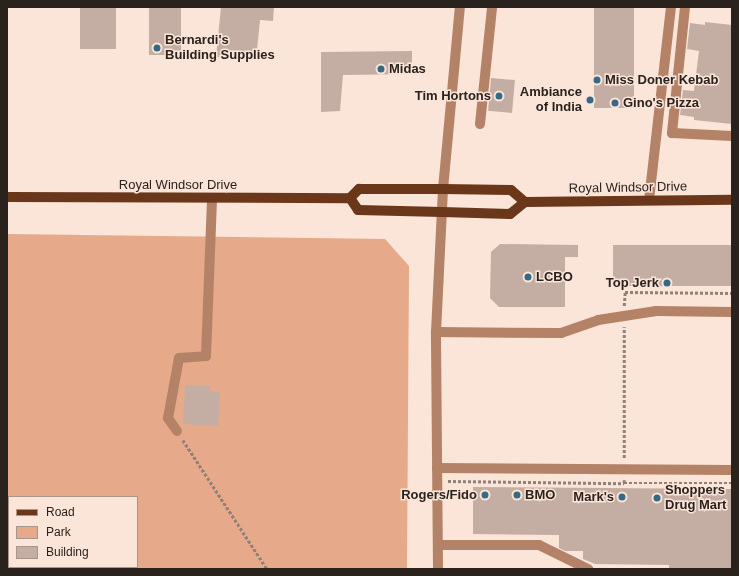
<!DOCTYPE html>
<html>
<head>
<meta charset="utf-8">
<style>
	body { margin:0 }
	#map { position:relative; width:739px; height:576px; overflow:hidden; background:#fbe4d8; font-family:Helvetica,sans-serif }
	div>[style] { position:absolute }
	.green>* { inset:0; background:#e6a98a }
	.building>* { inset:0; background:#c4aea3; transform-origin:0 0 }
	.path>* { height:2.5px; margin-top:-1.25px; transform-origin:0; background:repeating-linear-gradient(90deg,#908078 0 3px,transparent 0 5px) }
	.minor>* { height:10px; margin:-5px; padding:0 5px; transform-origin:5px; border-radius:5px; background:#b48267 }
	.major>* { height:10px; margin:-5px; padding:0 5px; transform-origin:5px; border-radius:5px; background:#6a371a }
	.dots>* { width:11px; height:11px; translate:-50% -50%; box-sizing:border-box; border:2px solid #fbe4d8; border-radius:50% }
	span { translate:-50% -50%; white-space:nowrap; text-align:center; line-height:1.15; -webkit-text-stroke:3px #fbe4d8; paint-order:stroke }
	.poi-label { font-size:13px; color:#2a221d; font-weight:700 }
	.left { translate:0 -50%; text-align:left }
	.right { translate:-100% -50%; text-align:right }
	.street-label { font-size:13px; color:#2a221d }
	.frame { position:absolute; inset:0; border:8px solid #2a221d; pointer-events:none }
	.legend { position:absolute; left:8px; top:496px; width:130px; height:72px; box-sizing:border-box; background:#fbe4d8; border:1px solid #a7968d; margin:0; padding:5px 7px; list-style:none; font-size:12px; color:#2a221d }
	.legend li { display:flex; align-items:center; gap:8px; height:20px }
	.legend b { width:20px; border:1px solid #a7968d }
</style>
</head>
<body>
<div id="map">
	<div class="green">
		<i style="clip-path:polygon(evenodd,7px 234px,385px 239px,409px 266px,407px 569px,7px 569px,7px 234px,9px 497px,137px 497px,137px 567px,9px 567px,9px 497px)"></i>
	</div>
	<div class="building">
		<i style="left:80px;top:7px;width:36px;height:42px"></i>
		<i style="left:149px;top:7px;width:32px;height:48px"></i>
		<i style="clip-path:polygon(221px 7px,274px 7px,273px 21px,260px 20px,256px 60px,216px 57px)"></i>
		<i style="left:594px;top:7px;width:40px;height:101px"></i>
		<i style="clip-path:polygon(705px 22px,732px 25px,732px 124px,694px 120px,694px 117px,680px 115px,683px 90px,694px 91px,699px 51px,687px 49px,690px 23px,705px 25px)"></i>
		<i style="clip-path:polygon(412px 51px,412px 74px,343px 75px,340px 111px,321px 112px,321px 52px)"></i>
		<i style="left:491px;top:78px;width:24px;height:33px;rotate:5deg"></i>
		<i style="clip-path:polygon(500px 244px,578px 245px,578px 257px,565px 257px,565px 307px,499px 307px,490px 298px,491px 252px)"></i>
		<i style="left:613px;top:245px;width:119px;height:41px"></i>
		<i style="clip-path:polygon(185px 385px,210px 386px,210px 391px,220px 392px,218px 426px,183px 424px)"></i>
		<i style="clip-path:polygon(473px 487px,732px 489px,732px 569px,669px 569px,669px 565px,595px 564px,583px 559px,583px 551px,565px 551px,559px 548px,559px 535px,473px 534px)"></i>
	</div>
	<div class="path">
		<i style="left:624px;top:306px;width:14px;rotate:-86deg"></i>
		<i style="left:625px;top:292px;width:107px;rotate:0.5deg"></i>
		<i style="left:183px;top:440px;width:154px;rotate:56.9deg"></i>
		<i style="left:624px;top:458px;width:131px;rotate:-90deg"></i>
		<i style="left:448px;top:481px;width:176px;rotate:0.7deg"></i>
		<i style="left:624px;top:483px;width:3px;rotate:-90deg"></i>
		<i style="left:624px;top:483px;width:108px"></i>
	</div>
	<div class="minor">
		<i style="left:685px;top:7px;width:127px;rotate:95.9deg"></i>
		<i style="left:672px;top:133px;width:60px;rotate:2.9deg"></i>
		<i style="left:480px;top:124px;width:118px;rotate:-84.1deg"></i>
		<i style="left:649px;top:200px;width:194px;rotate:-83.5deg"></i>
		<i style="left:436px;top:332px;width:125px;rotate:0.5deg"></i>
		<i style="left:561px;top:333px;width:39px;rotate:-19deg"></i>
		<i style="left:598px;top:320px;width:59px;rotate:-8.8deg"></i>
		<i style="left:656px;top:311px;width:76px;rotate:0.8deg"></i>
		<i style="left:177px;top:431px;width:16px;rotate:-125deg"></i>
		<i style="left:168px;top:418px;width:61px;rotate:-79.6deg"></i>
		<i style="left:179px;top:358px;width:27px;rotate:-4deg"></i>
		<i style="left:206px;top:356px;width:158px;rotate:-87.8deg"></i>
		<i style="left:437px;top:468px;width:295px;rotate:0.4deg"></i>
		<i style="left:438px;top:545px;width:101px"></i>
		<i style="left:539px;top:545px;width:55px;rotate:26.1deg"></i>
		<i style="left:438px;top:569px;width:237px;rotate:-90.5deg"></i>
		<i style="left:436px;top:332px;width:143px;rotate:-87.2deg"></i>
		<i style="left:443px;top:189px;width:183px;rotate:-84.7deg"></i>
	</div>
	<div class="major">
		<i style="left:7px;top:197px;width:343px;rotate:0.2deg"></i>
		<i style="left:350px;top:198px;width:13px;rotate:-45deg"></i>
		<i style="left:359px;top:189px;width:84px"></i>
		<i style="left:443px;top:189px;width:68px;rotate:0.8deg"></i>
		<i style="left:511px;top:190px;width:18px;rotate:41deg"></i>
		<i style="left:525px;top:202px;width:207px;rotate:-0.6deg"></i>
		<i style="left:350px;top:198px;width:14px;rotate:56deg"></i>
		<i style="left:358px;top:210px;width:84px;rotate:1.4deg"></i>
		<i style="left:442px;top:212px;width:68px;rotate:1.7deg"></i>
		<i style="left:510px;top:214px;width:19px;rotate:-39deg"></i>
	</div>
	<div class="dots">
		<i style="left:157px;top:48px;background:#346a85"></i>
		<i style="left:381px;top:69px;background:#346a85"></i>
		<i style="left:597px;top:80px;background:#346a85"></i>
		<i style="left:499px;top:96px;background:#346a85"></i>
		<i style="left:590px;top:100px;background:#346a85"></i>
		<i style="left:615px;top:103px;background:#346a85"></i>
		<i style="left:528px;top:277px;background:#346a85"></i>
		<i style="left:667px;top:283px;background:#346a85"></i>
		<i style="left:485px;top:495px;background:#346a85"></i>
		<i style="left:517px;top:495px;background:#346a85"></i>
		<i style="left:622px;top:497px;background:#346a85"></i>
		<i style="left:657px;top:498px;background:#346a85"></i>
	</div>
	<div class="poi-label">
		<span class="left" style="left:165px;top:48px">Bernardi's<br>Building Supplies</span>
		<span class="left" style="left:389px;top:69px">Midas</span>
		<span class="left" style="left:605px;top:80px">Miss Doner Kebab</span>
		<span class="right" style="left:582px;top:100px">Ambiance<br>of India</span>
		<span class="right" style="left:491px;top:96px">Tim Hortons</span>
		<span class="left" style="left:623px;top:103px">Gino's Pizza</span>
		<span class="left" style="left:536px;top:277px">LCBO</span>
		<span class="right" style="left:659px;top:283px">Top Jerk</span>
		<span class="left" style="left:665px;top:498px">Shoppers<br>Drug Mart</span>
		<span class="right" style="left:477px;top:495px">Rogers/Fido</span>
		<span class="left" style="left:525px;top:495px">BMO</span>
		<span class="right" style="left:614px;top:497px">Mark's</span>
	</div>
	<div class="street-label">
		<span style="left:178px;top:185px">Royal Windsor Drive</span>
		<span style="left:628px;top:188px;rotate:-1deg">Royal Windsor Drive</span>
	</div>
	<div class="frame"></div>
	<ul class="legend">
	<li><b style="height:5px;background:#6a371a"></b>Road</li>
	<li><b style="height:11px;background:#e6a98a"></b>Park</li>
	<li><b style="height:11px;background:#c4aea3"></b>Building</li>
	</ul>
</div>
</body>
</html>
